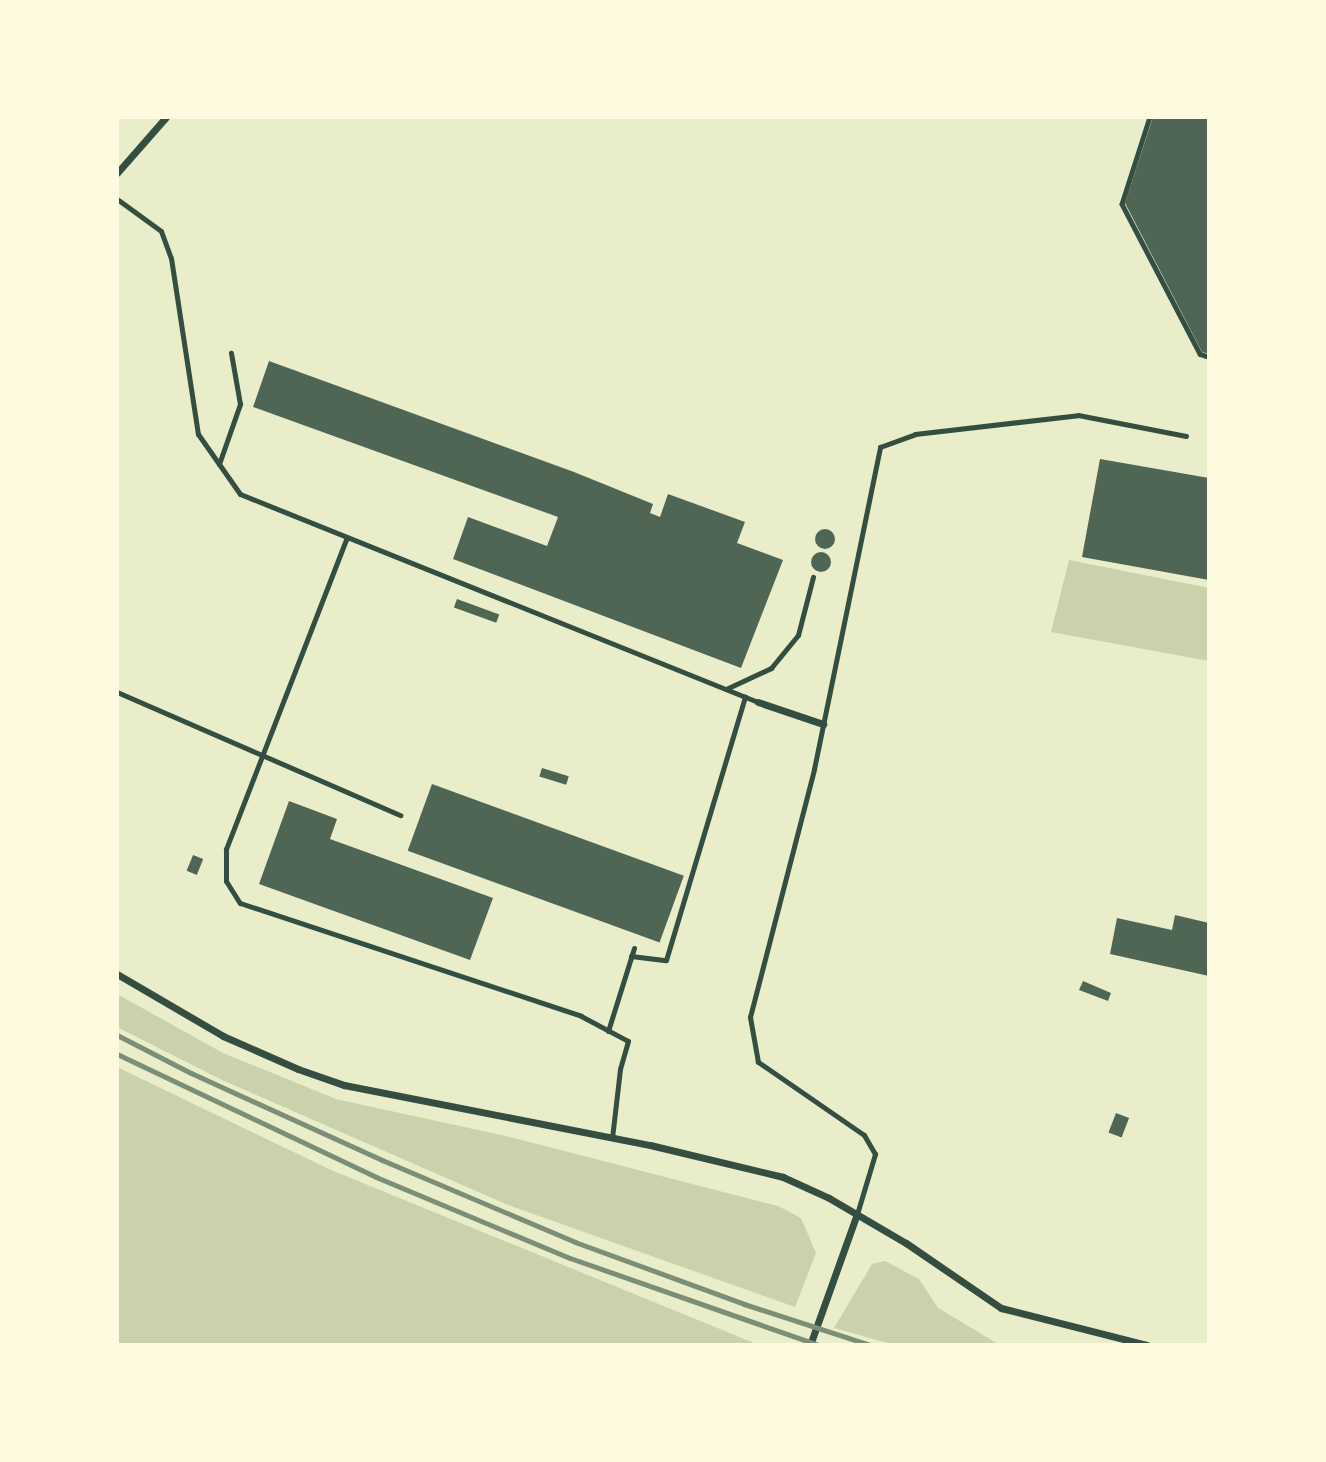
<!DOCTYPE html>
<html>
<head>
<meta charset="utf-8">
<style>
	body { margin:0 }
	#map { position:relative; width:1326px; height:1462px; overflow:hidden; background:#e9edc9; font-family:"Alegreya Sans",sans-serif }
	div>[style] { position:absolute }
	.green>* { inset:0; background:#cad2ad }
	.building>* { inset:0; background:#4f6655; transform-origin:0 0 }
	.round { border-radius:50% }
	.path>* { height:4.5px; margin:-2.25px; padding:0 2.25px; transform-origin:2.25px; border-radius:2.25px; background:#344e41 }
	.service>* { height:5px; margin:-2.5px; padding:0 2.5px; transform-origin:2.5px; border-radius:2.5px; background:#344e41 }
	.minor>* { height:7px; margin:-3.5px; padding:0 3.5px; transform-origin:3.5px; border-radius:3.5px; background:#344e41 }
	.rail>* { height:5px; margin:-2.5px; padding:0 2.5px; transform-origin:2.5px; border-radius:2.5px; background:#7c8e77 }
	span { translate:-50% -50%; white-space:nowrap; text-align:center; line-height:1.15; -webkit-text-stroke:5px #fefae0; paint-order:stroke }
	.frame { position:absolute; inset:0; border:119px solid #fefae0; pointer-events:none }
</style>
</head>
<body>
<div id="map">
	<div class="green">
		<i style="clip-path:polygon(1069px 560px,1209px 588px,1209px 661px,1051px 632px)"></i>
		<i style="clip-path:polygon(117px 994px,223px 1053px,336px 1099px,514px 1138px,778px 1206px,801px 1218px,816px 1253px,795px 1307px,508px 1205px,222px 1080px,117px 1027px)"></i>
		<i style="clip-path:polygon(117px 1067px,331px 1170px,759px 1345px,117px 1345px)"></i>
		<i style="clip-path:polygon(885px 1261px,919px 1279px,938px 1308px,1000px 1345px,895px 1345px,834px 1328px,872px 1264px)"></i>
	</div>
	<div class="building">
		<i style="clip-path:polygon(1153px 117px,1209px 117px,1209px 354px,1202px 352px,1125px 203px)"></i>
		<i style="clip-path:polygon(269px 361px,574px 472px,653px 504px,650px 513px,660px 517px,668px 494px,745px 522px,737px 543px,783px 560px,741px 668px,453px 559px,468px 517px,547px 546px,558px 517px,253px 407px)"></i>
		<i style="clip-path:polygon(1100px 459px,1209px 478px,1209px 580px,1082px 557px)"></i>
		<i class="round" style="left:815px;top:529px;width:20px;height:20px"></i>
		<i class="round" style="left:811px;top:552px;width:20px;height:20px"></i>
		<i style="left:457px;top:599px;width:45px;height:9px;rotate:20deg"></i>
		<i style="left:542px;top:768px;width:28px;height:9px;rotate:17deg"></i>
		<i style="left:432px;top:784px;width:268px;height:71px;rotate:20deg"></i>
		<i style="clip-path:polygon(289px 801px,337px 819px,330px 839px,493px 898px,470px 960px,259px 884px)"></i>
		<i style="left:193px;top:855px;width:11px;height:17px;rotate:22deg"></i>
		<i style="clip-path:polygon(1175px 915px,1209px 923px,1209px 976px,1110px 954px,1117px 918px,1172px 930px)"></i>
		<i style="clip-path:polygon(1083px 981px,1111px 993px,1108px 1001px,1079px 990px)"></i>
		<i style="left:1116px;top:1113px;width:14px;height:21px;rotate:21deg"></i>
	</div>
	<div class="path">
		<i style="left:1150px;top:117px;width:91px;rotate:107.8deg"></i>
		<i style="left:1122px;top:204px;width:169px;rotate:62.5deg"></i>
		<i style="left:1200px;top:354px;width:9px;rotate:18deg"></i>
	</div>
	<div class="service">
		<i style="left:117px;top:199px;width:54px;rotate:36deg"></i>
		<i style="left:161px;top:231px;width:29px;rotate:70deg"></i>
		<i style="left:171px;top:258px;width:178px;rotate:81.3deg"></i>
		<i style="left:198px;top:434px;width:73px;rotate:55deg"></i>
		<i style="left:240px;top:494px;width:558px;rotate:21.88deg"></i>
		<i style="left:219px;top:464px;width:64px;rotate:-70.7deg"></i>
		<i style="left:240px;top:404px;width:52px;rotate:-100deg"></i>
		<i style="left:347px;top:537px;width:335px;rotate:111.2deg"></i>
		<i style="left:226px;top:849px;width:32px;rotate:90deg"></i>
		<i style="left:226px;top:881px;width:26px;rotate:58deg"></i>
		<i style="left:240px;top:903px;width:359px;rotate:18.3deg"></i>
		<i style="left:581px;top:1016px;width:53px;rotate:28deg"></i>
		<i style="left:628px;top:1041px;width:29px;rotate:106deg"></i>
		<i style="left:620px;top:1069px;width:69px;rotate:96.6deg"></i>
		<i style="left:726px;top:689px;width:50px;rotate:-25deg"></i>
		<i style="left:771px;top:668px;width:43px;rotate:-50.7deg"></i>
		<i style="left:798px;top:635px;width:60px;rotate:-75.5deg"></i>
		<i style="left:117px;top:692px;width:309px;rotate:23.5deg"></i>
		<i style="left:631px;top:956px;width:35px;rotate:7deg"></i>
		<i style="left:666px;top:960px;width:275px;rotate:-73.3deg"></i>
		<i style="left:608px;top:1031px;width:87px;rotate:-72.6deg"></i>
		<i style="left:857px;top:1214px;width:63px;rotate:-73.3deg"></i>
		<i style="left:875px;top:1154px;width:22px;rotate:-120deg"></i>
		<i style="left:864px;top:1135px;width:129px;rotate:-145.4deg"></i>
		<i style="left:758px;top:1062px;width:46px;rotate:-100.1deg"></i>
		<i style="left:750px;top:1017px;width:256px;rotate:-75.5deg"></i>
		<i style="left:814px;top:769px;width:329px;rotate:-78.4deg"></i>
		<i style="left:880px;top:447px;width:37px;rotate:-20deg"></i>
		<i style="left:915px;top:434px;width:164px;rotate:-6.6deg"></i>
		<i style="left:1078px;top:415px;width:110px;rotate:11deg"></i>
	</div>
	<div class="minor">
		<i style="left:117px;top:173px;width:74px;rotate:-48.8deg"></i>
		<i style="left:758px;top:702px;width:69px;rotate:18.7deg"></i>
		<i style="left:117px;top:974px;width:123px;rotate:30.3deg"></i>
		<i style="left:223px;top:1036px;width:82px;rotate:23.7deg"></i>
		<i style="left:298px;top:1069px;width:49px;rotate:19.2deg"></i>
		<i style="left:344px;top:1085px;width:312px;rotate:11.1deg"></i>
		<i style="left:650px;top:1145px;width:137px;rotate:13.5deg"></i>
		<i style="left:783px;top:1177px;width:51px;rotate:24.5deg"></i>
		<i style="left:829px;top:1198px;width:89px;rotate:30.3deg"></i>
		<i style="left:906px;top:1243px;width:115px;rotate:34.4deg"></i>
		<i style="left:1001px;top:1308px;width:151px;rotate:14.2deg"></i>
		<i style="left:810px;top:1345px;width:139px;rotate:-70.3deg"></i>
	</div>
	<div class="rail">
		<i style="left:117px;top:1035px;width:83px;rotate:27.2deg"></i>
		<i style="left:191px;top:1073px;width:210px;rotate:24.5deg"></i>
		<i style="left:382px;top:1160px;width:210px;rotate:23deg"></i>
		<i style="left:575px;top:1242px;width:180px;rotate:20.1deg"></i>
		<i style="left:744px;top:1304px;width:133px;rotate:18deg"></i>
		<i style="left:117px;top:1054px;width:287px;rotate:25.4deg"></i>
		<i style="left:376px;top:1177px;width:210px;rotate:22.7deg"></i>
		<i style="left:570px;top:1258px;width:263px;rotate:19.3deg"></i>
	</div>
	<div class="frame"></div>
</div>
</body>
</html>
